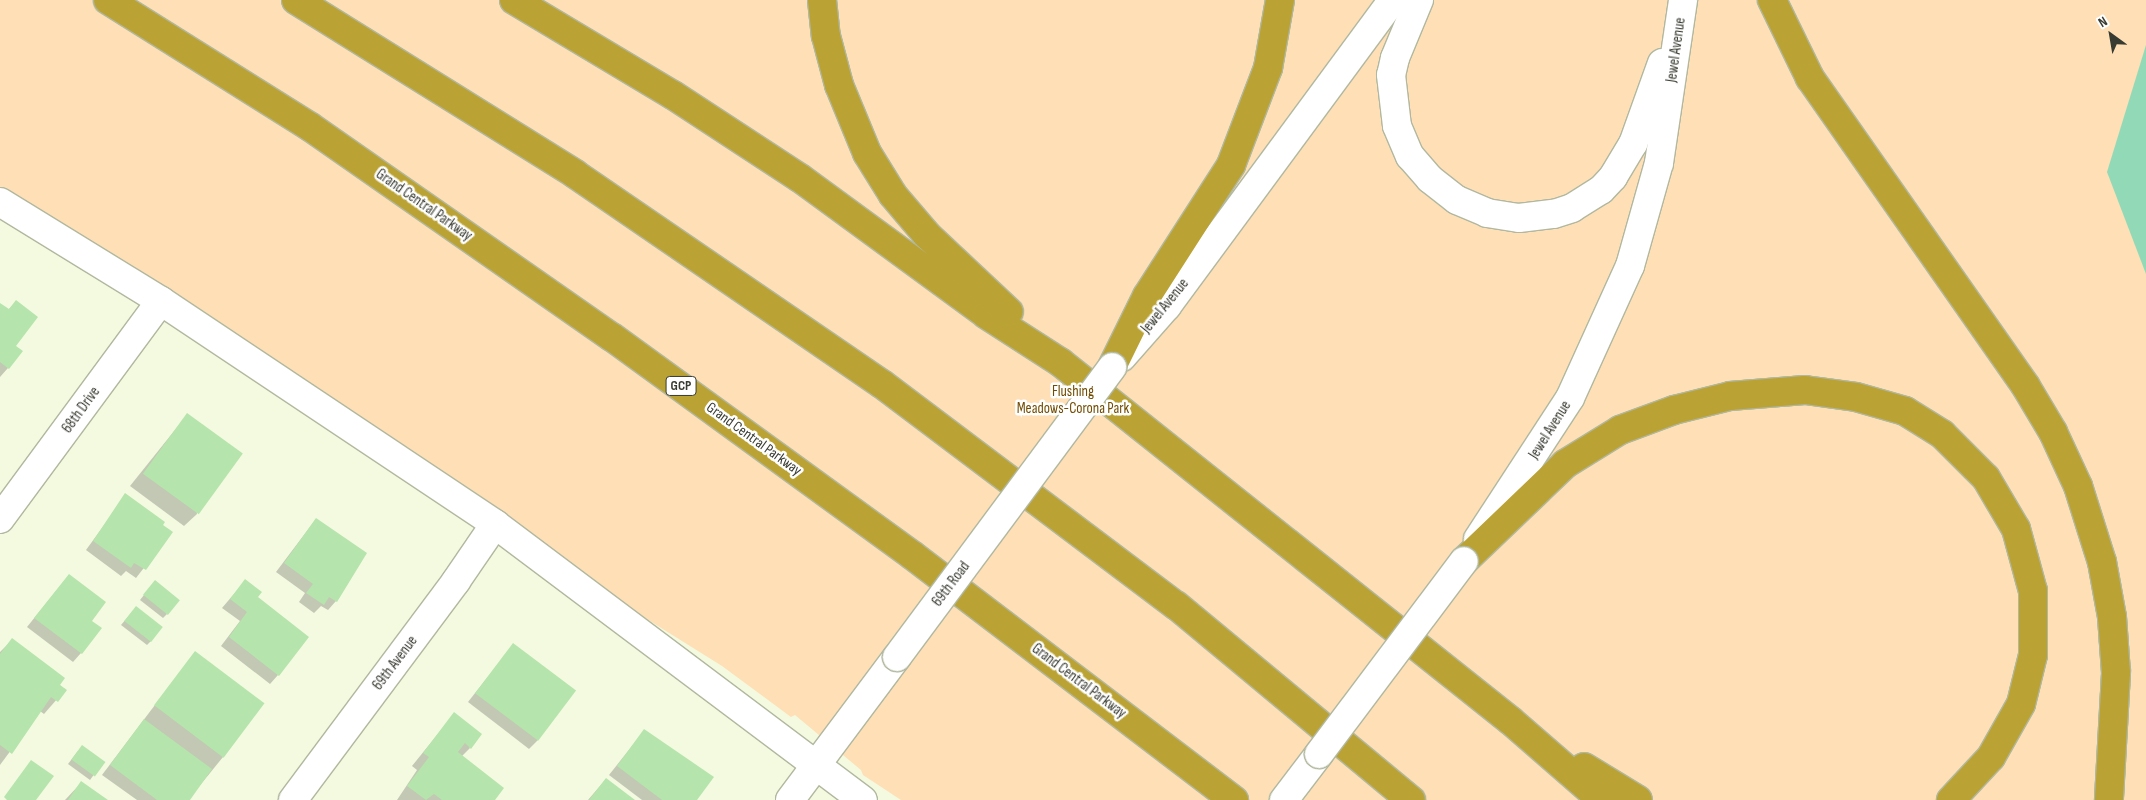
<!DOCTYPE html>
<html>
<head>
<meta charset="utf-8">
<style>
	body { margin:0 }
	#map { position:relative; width:2146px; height:800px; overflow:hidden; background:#f3fae0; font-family:"Sofia Sans Condensed",sans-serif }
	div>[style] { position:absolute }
	.green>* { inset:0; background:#fedfb6 }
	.water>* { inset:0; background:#92dab7 }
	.shadow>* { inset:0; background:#0003 }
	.building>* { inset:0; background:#b6e4ad; transform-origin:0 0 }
	.roads { filter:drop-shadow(1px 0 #b1b89f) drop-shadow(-1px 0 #b1b89f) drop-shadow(0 1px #b1b89f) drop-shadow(0 -1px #b1b89f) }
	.street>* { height:28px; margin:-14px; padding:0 14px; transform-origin:14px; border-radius:14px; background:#fff }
	.secondary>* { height:28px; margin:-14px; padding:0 14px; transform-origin:14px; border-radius:14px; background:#fff }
	.highway>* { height:28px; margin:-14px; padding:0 14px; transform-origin:14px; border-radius:14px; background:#baa334 }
	.bridges { filter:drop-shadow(1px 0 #b1b89f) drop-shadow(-1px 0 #b1b89f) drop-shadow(0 1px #b1b89f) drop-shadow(0 -1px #b1b89f) }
	.secondary-bridge>* { height:28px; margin:-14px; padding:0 14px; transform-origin:14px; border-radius:14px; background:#fff }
	span { translate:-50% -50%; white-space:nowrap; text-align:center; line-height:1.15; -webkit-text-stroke:5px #fff; paint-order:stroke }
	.shield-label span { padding:1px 4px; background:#fff; border:1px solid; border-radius:4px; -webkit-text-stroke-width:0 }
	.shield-label { font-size:14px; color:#383b31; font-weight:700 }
	.street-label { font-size:15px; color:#383b31 }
	.park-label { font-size:15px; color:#724c00 }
	.north { position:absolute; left:2086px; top:10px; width:50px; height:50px; -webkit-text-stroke:4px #fff; paint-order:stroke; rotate:328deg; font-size:14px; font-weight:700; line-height:20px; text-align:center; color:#383b31 }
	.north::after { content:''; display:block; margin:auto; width:18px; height:22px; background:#383b31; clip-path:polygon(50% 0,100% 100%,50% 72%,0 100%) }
</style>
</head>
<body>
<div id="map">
	<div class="green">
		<i style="clip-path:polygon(0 0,2146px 0,2146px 800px,901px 800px,863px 775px,861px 770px,795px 715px,791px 717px,722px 666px,495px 524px,0 202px)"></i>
	</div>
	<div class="water">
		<i style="clip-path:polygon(2146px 45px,2146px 274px,2107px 172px)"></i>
	</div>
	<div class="shadow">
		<i style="clip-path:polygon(16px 302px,14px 347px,8px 368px,0 377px,0 304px,8px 310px)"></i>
		<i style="clip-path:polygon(187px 415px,197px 514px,184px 526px,130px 486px)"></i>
		<i style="clip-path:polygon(126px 495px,171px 533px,136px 578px,126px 571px,121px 576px,86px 550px)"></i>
		<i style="clip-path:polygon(316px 519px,336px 601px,328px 610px,321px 606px,314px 613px,299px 602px,305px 593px,276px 572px)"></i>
		<i style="clip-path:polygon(69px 575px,90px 621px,81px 653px,73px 662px,27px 627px)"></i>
		<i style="clip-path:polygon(245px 581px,256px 598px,278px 675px,270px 684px,221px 646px,240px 621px,222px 608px)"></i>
		<i style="clip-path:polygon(151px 586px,167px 614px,163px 618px,140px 600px)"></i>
		<i style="clip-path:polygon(132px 612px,151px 641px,147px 645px,121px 625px)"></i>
		<i style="clip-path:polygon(12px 640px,65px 690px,44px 714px,40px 711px,0 765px,0 652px)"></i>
		<i style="clip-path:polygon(513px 645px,538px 740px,529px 749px,468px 702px)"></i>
		<i style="clip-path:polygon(195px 652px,223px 757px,188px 800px,137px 800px,102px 775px)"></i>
		<i style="clip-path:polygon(454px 714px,470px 748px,461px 757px,493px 800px,397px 800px,417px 770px,412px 766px)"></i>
		<i style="clip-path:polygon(644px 731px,712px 777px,695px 800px,642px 800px,609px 775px)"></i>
		<i style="clip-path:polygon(78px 751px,103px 762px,90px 780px,68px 764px)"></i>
		<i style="clip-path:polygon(606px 779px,633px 800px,588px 800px)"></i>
		<i style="clip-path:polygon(81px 783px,106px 800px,65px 800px)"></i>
	</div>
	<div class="building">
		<i style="clip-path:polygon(16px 300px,38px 317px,16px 346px,23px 351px,9px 369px,0 362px,0 303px,9px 309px)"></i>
		<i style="left:187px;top:413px;width:69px;height:75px;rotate:36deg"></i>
		<i style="clip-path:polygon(125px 493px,165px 522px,163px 525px,173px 532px,146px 570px,134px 563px,131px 568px,93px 541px)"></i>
		<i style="clip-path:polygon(316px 518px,367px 553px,337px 602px,329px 597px,324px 605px,306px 593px,313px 584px,284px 563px)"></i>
		<i style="clip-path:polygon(69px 574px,106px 602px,92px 621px,102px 628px,82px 654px,34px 618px)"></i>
		<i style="clip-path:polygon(245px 579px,262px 592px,258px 597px,309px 637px,279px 676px,229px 637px,247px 612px,230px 599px)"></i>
		<i style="left:155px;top:580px;width:32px;height:19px;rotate:39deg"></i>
		<i style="left:136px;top:606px;width:34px;height:19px;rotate:38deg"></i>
		<i style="clip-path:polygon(12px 638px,65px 678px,60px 685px,67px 690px,58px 702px,51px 697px,12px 754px,0 745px,0 654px)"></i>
		<i style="left:513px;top:643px;width:79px;height:63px;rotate:37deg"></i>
		<i style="left:195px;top:651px;width:87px;height:68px;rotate:37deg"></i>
		<i style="clip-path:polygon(454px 712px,482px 734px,471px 749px,465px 743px,458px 752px,504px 788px,495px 800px,442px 800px,434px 794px,426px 800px,407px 786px,429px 757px,423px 753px)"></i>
		<i style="clip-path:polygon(144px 719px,212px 769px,190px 800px,157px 800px,110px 765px)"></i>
		<i style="clip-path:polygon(644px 729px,714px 777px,697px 800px,662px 800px,617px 766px)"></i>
		<i style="left:82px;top:745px;width:29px;height:18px;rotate:36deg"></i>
		<i style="clip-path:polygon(31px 760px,54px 776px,36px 800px,7px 800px,4px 797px)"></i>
		<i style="clip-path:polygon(606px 778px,635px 800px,589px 800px)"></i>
		<i style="clip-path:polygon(81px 781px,108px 800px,68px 800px)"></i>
	</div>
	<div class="roads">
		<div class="street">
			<i style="left:0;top:519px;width:271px;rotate:-53.6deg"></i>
			<i style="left:293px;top:800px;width:273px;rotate:-53.3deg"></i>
			<i style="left:456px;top:581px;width:69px;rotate:-55.6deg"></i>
		</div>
		<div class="secondary">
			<i style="left:1419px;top:0;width:63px;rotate:112.5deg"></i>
			<i style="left:1395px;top:58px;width:17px;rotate:103deg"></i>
			<i style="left:1391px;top:75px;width:51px;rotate:83.3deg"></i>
			<i style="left:1397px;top:126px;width:33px;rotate:67deg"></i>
			<i style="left:1410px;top:156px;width:30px;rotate:49deg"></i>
			<i style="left:1430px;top:179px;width:34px;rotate:38deg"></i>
			<i style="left:1457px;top:200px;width:33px;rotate:23deg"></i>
			<i style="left:1487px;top:213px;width:32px;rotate:9deg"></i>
			<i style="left:1519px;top:218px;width:35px;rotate:-7deg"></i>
			<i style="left:1554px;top:214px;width:19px;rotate:-18deg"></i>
			<i style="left:1572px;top:208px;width:34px;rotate:-32deg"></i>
			<i style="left:1601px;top:190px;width:18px;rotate:-47deg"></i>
			<i style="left:1613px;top:177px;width:39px;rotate:-59deg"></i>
			<i style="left:1633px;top:144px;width:86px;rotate:-70.3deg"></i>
			<i style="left:0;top:202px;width:189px;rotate:31.6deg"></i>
			<i style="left:161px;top:301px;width:402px;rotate:33.7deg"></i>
			<i style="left:495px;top:524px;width:460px;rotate:36.9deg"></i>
			<i style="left:1122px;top:357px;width:68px;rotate:-48.6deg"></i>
			<i style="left:1167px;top:306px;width:380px;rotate:-53.6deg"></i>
			<i style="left:1478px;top:539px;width:168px;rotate:-56.9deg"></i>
			<i style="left:1570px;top:398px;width:145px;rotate:-65.6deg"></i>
			<i style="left:1630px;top:266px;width:107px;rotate:-74.3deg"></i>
			<i style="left:1659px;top:163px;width:165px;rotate:-81.6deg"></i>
			<i style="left:790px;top:800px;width:179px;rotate:-53.2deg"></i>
			<i style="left:1284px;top:800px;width:58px;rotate:-52.7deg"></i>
		</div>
		<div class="highway">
			<i style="left:108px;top:0;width:237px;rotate:32.1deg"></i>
			<i style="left:309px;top:126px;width:369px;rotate:34.9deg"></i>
			<i style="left:612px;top:337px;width:371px;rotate:36deg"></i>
			<i style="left:912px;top:555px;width:405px;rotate:37.3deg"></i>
			<i style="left:296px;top:0;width:329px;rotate:31.9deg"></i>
			<i style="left:575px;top:174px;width:372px;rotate:34.4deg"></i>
			<i style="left:882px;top:384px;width:369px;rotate:37deg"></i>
			<i style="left:1177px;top:606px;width:304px;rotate:39.7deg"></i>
			<i style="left:514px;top:0;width:185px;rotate:30.9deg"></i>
			<i style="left:673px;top:95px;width:152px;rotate:33.2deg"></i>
			<i style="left:800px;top:178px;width:232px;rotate:36.2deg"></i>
			<i style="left:987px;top:315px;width:87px;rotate:32.8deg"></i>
			<i style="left:1060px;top:362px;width:576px;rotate:38.52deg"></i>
			<i style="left:1511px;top:721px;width:121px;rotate:41deg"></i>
			<i style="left:822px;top:0;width:36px;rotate:84deg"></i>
			<i style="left:826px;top:36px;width:51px;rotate:75.1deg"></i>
			<i style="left:839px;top:85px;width:74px;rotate:67.6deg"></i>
			<i style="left:867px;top:153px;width:49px;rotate:58.2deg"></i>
			<i style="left:893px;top:195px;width:52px;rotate:49.6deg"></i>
			<i style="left:927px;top:235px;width:112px;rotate:43.2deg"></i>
			<i style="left:1772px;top:0;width:87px;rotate:64deg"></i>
			<i style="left:1810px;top:78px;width:375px;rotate:55deg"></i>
			<i style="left:2025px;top:385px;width:55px;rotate:59.2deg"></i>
			<i style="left:2053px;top:432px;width:60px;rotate:65.2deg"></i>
			<i style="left:2078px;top:486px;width:80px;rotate:72.5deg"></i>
			<i style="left:2102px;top:562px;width:56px;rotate:79.7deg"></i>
			<i style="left:2112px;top:617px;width:56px;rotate:85.9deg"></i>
			<i style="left:2116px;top:673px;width:127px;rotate:93.2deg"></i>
			<i style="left:1112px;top:367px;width:79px;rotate:-63.8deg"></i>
			<i style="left:1147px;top:296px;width:156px;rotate:-57.3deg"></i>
			<i style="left:1231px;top:165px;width:104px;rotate:-69.1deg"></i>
			<i style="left:1268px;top:68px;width:69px;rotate:-80deg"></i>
			<i style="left:1464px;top:561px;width:140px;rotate:-43.8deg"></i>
			<i style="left:1565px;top:464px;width:65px;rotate:-31.7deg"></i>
			<i style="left:1620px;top:430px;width:58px;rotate:-20.3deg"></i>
			<i style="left:1674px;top:410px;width:58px;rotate:-14deg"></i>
			<i style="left:1730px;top:396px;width:75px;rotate:-4.6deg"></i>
			<i style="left:1805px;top:390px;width:51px;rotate:7.8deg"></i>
			<i style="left:1856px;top:397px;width:51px;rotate:15.9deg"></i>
			<i style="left:1905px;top:411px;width:44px;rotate:31.9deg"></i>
			<i style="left:1942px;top:434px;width:62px;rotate:45deg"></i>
			<i style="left:1986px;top:478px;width:59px;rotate:59.5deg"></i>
			<i style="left:2016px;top:529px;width:64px;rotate:74.7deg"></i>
			<i style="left:2033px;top:591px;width:64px;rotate:90deg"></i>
			<i style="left:2033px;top:655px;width:50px;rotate:103.8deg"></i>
			<i style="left:2021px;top:704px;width:61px;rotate:119.5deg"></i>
			<i style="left:1991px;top:757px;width:59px;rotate:132.9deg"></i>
			<i style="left:1584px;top:767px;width:63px;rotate:31.4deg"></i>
		</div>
	</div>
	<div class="bridges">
		<div class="secondary-bridge">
			<i style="left:897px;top:657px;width:361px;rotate:-53.4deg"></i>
			<i style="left:1319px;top:754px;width:241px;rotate:-53.1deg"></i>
		</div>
	</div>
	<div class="shield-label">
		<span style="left:681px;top:386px">GCP</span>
	</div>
	<div class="street-label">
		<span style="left:1676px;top:50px;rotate:-82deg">Jewel Avenue</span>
		<span style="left:424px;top:205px;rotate:35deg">Grand Central Parkway</span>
		<span style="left:1165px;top:306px;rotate:-51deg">Jewel Avenue</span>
		<span style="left:81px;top:410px;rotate:-54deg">68th Drive</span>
		<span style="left:1550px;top:430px;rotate:-58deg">Jewel Avenue</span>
		<span style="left:754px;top:439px;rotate:36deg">Grand Central Parkway</span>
		<span style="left:951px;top:584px;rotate:-53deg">69th Road</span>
		<span style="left:395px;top:663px;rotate:-53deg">69th Avenue</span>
		<span style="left:1079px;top:681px;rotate:37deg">Grand Central Parkway</span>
	</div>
	<div class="park-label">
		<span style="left:1073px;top:400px">Flushing<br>Meadows-Corona Park</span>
	</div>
	<div class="north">N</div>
</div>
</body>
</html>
